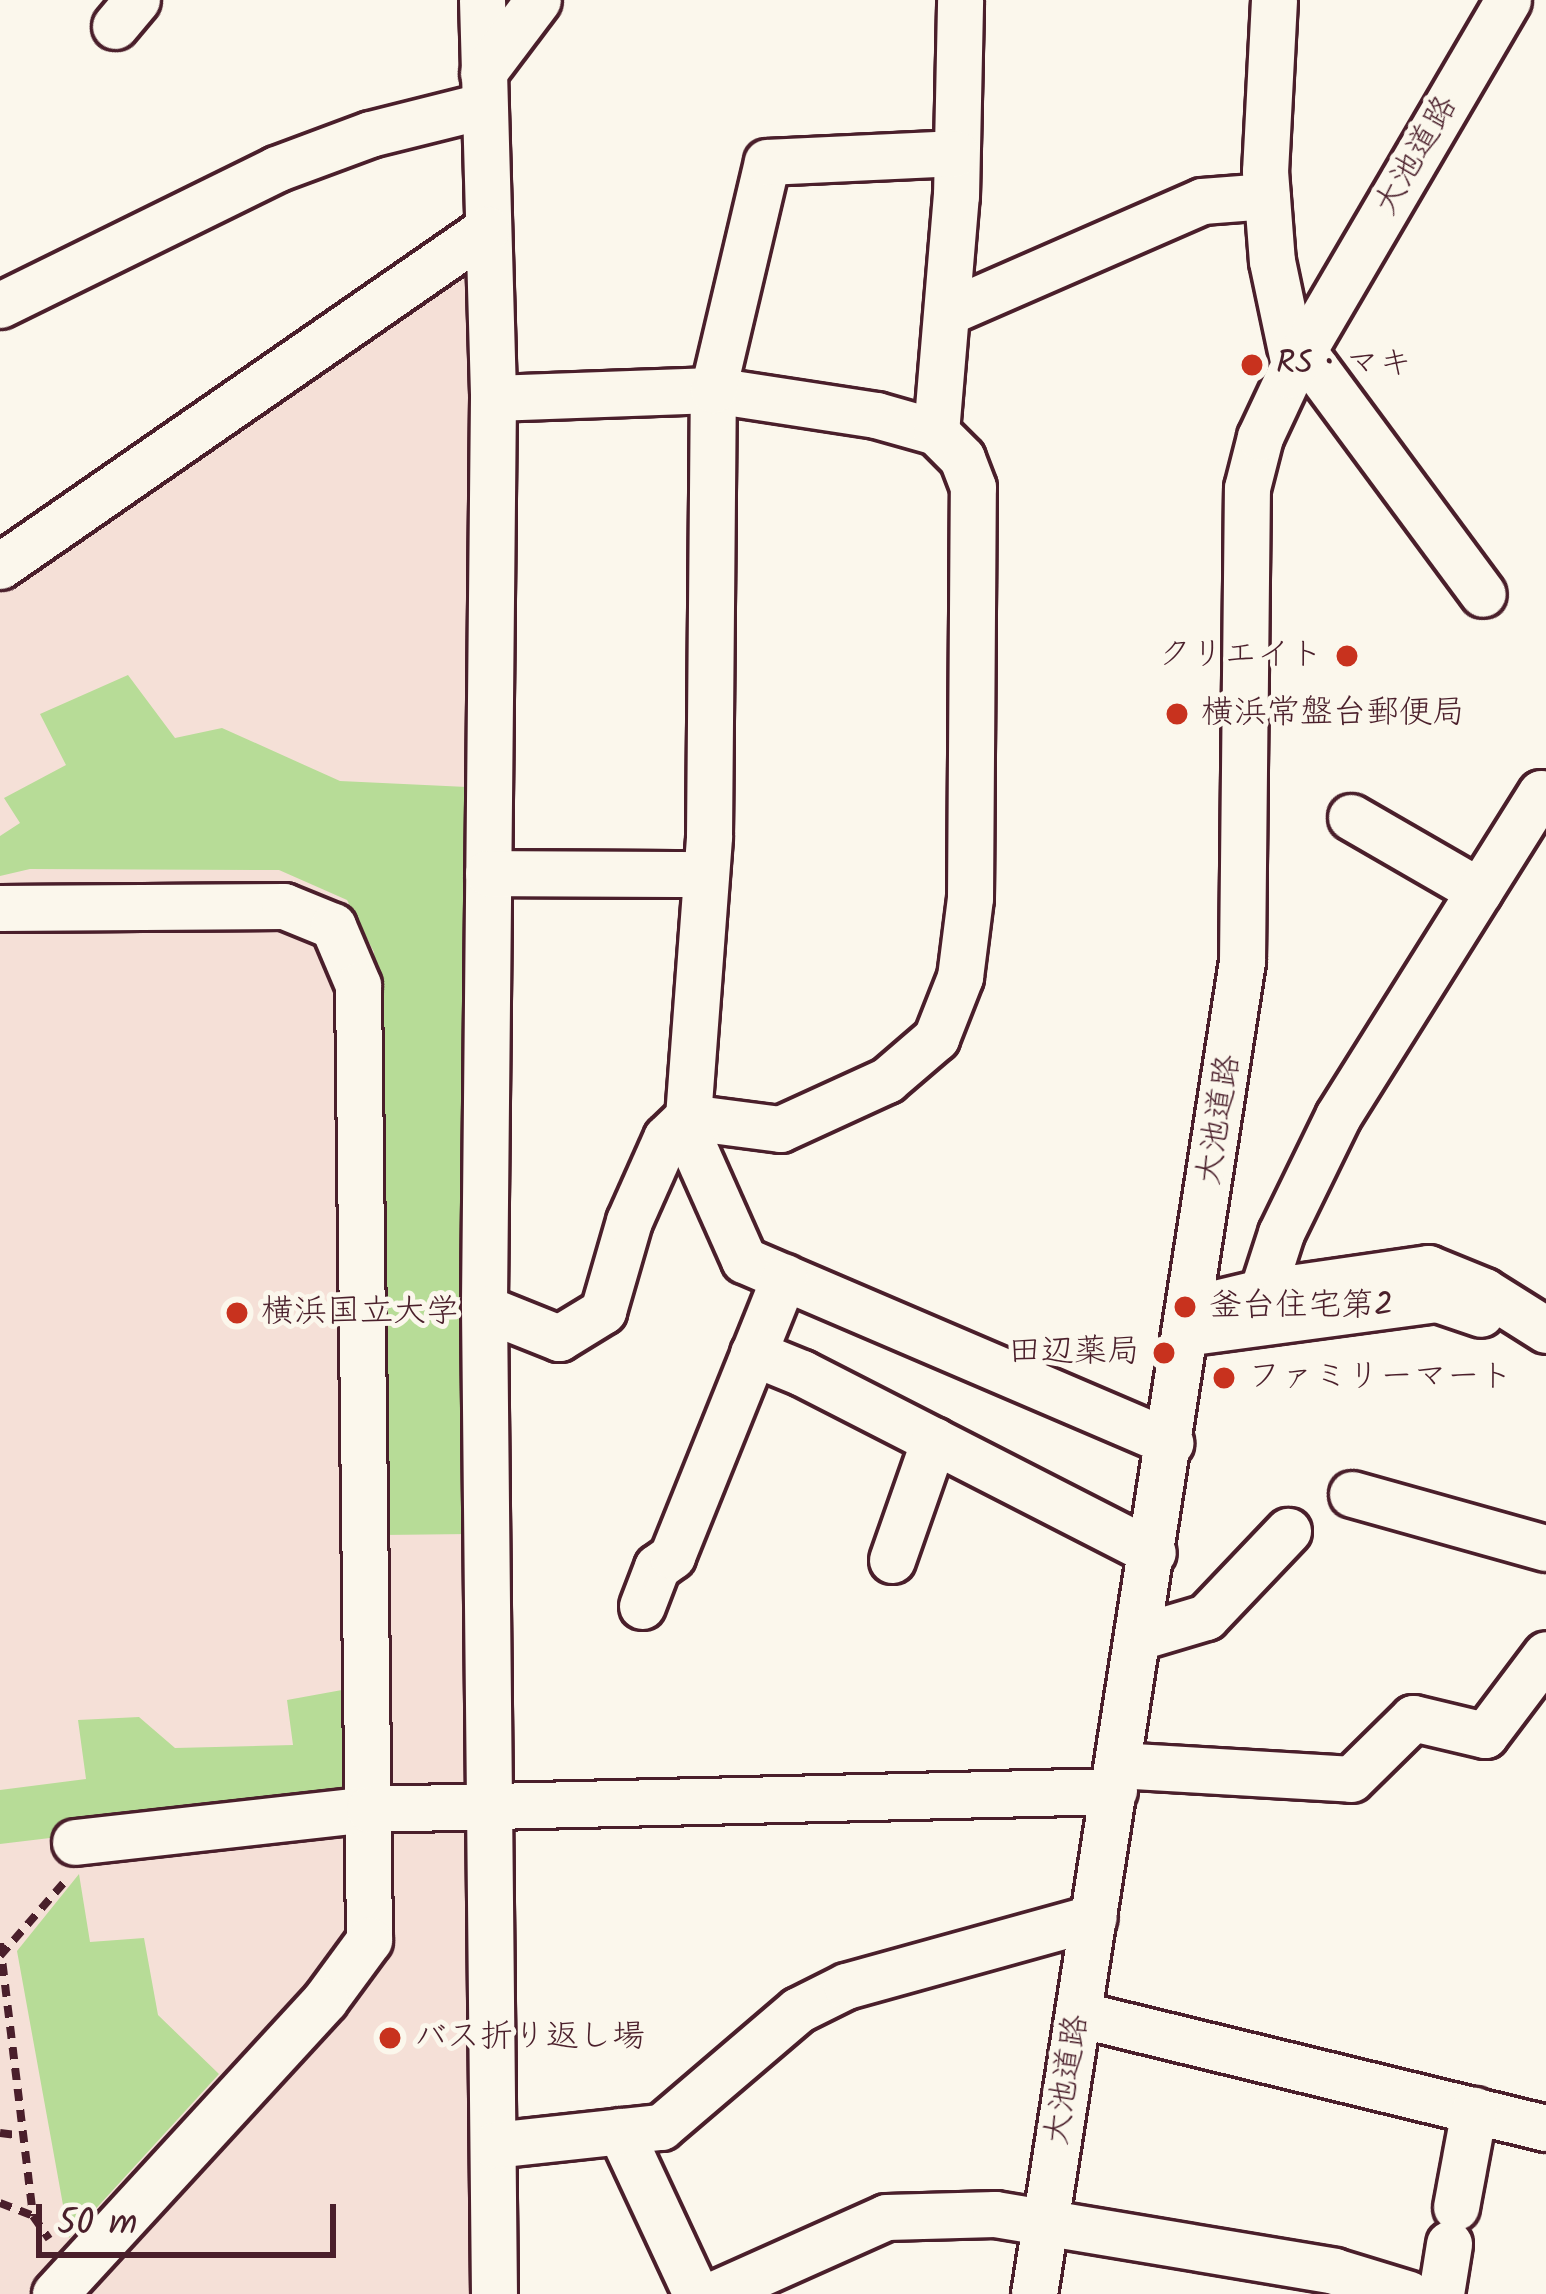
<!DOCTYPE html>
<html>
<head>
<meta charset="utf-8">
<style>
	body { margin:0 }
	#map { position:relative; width:1546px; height:2294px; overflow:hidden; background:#fbf7ec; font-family:Kalam,"Klee One",sans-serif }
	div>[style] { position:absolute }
	.built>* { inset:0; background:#f5e0d7 }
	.green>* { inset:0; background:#b7dc97 }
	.path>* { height:8px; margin-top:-4px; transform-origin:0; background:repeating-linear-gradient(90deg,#4a1f2b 0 12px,transparent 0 21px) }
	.roads { filter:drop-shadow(3px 0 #4a1f2b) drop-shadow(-3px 0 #4a1f2b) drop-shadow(0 3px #4a1f2b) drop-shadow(0 -3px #4a1f2b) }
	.minor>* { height:45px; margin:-22.5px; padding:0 22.5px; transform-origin:22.5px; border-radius:22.5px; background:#fbf7ec }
	.dots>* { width:33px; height:33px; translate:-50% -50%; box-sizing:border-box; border:6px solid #fbf7ec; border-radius:50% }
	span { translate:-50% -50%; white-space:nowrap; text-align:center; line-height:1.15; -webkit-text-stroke:10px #fbf7ec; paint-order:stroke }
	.street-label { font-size:33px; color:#4a1f2b }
	.poi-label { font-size:33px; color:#4a1f2b }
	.left { translate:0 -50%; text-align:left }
	.right { translate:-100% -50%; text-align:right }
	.scale { position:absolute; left:36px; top:2204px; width:300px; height:54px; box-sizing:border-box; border:6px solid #4a1f2b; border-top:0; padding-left:15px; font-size:36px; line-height:42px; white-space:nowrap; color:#4a1f2b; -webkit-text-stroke:9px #fbf7ec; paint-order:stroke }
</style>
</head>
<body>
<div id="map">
	<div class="built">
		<i style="clip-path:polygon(450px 270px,472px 282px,476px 2294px,0 2294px,0 584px)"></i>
	</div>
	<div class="green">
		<i style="clip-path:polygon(128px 675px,175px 738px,222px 728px,340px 781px,467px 787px,469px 1534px,383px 1535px,374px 952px,347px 900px,279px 870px,30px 869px,0 876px,0 836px,20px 823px,4px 798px,66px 765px,40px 714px)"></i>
		<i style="clip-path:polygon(353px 1688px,357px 1801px,0 1844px,0 1790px,86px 1779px,78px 1720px,139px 1717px,175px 1748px,293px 1745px,287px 1700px)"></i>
		<i style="clip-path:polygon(79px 1874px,90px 1942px,144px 1938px,158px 2015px,219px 2074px,69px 2238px,17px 1951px)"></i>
	</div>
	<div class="path">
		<i style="left:0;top:1943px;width:275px;rotate:83.1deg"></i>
		<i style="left:33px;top:2216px;width:28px;rotate:55deg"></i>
		<i style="left:0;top:1956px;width:101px;rotate:-49deg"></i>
		<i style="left:0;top:2133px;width:24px;rotate:7deg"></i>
		<i style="left:0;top:2203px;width:34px;rotate:21deg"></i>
	</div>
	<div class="roads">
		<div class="minor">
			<i style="left:482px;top:0;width:398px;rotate:88.4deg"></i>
			<i style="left:493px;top:398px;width:910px;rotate:90.57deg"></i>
			<i style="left:484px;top:1308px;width:986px;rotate:89.42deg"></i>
			<i style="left:1274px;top:0;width:171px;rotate:93deg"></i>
			<i style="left:1265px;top:171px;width:90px;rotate:85.6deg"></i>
			<i style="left:1272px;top:261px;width:106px;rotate:78.1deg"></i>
			<i style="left:115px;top:26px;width:34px;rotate:-50deg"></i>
			<i style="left:483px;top:73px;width:91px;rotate:-53deg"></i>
			<i style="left:0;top:305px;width:308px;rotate:-26.2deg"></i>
			<i style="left:276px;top:169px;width:100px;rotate:-20.4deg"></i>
			<i style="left:370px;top:134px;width:115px;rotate:-14deg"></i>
			<i style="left:948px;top:312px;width:277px;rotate:-23.6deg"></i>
			<i style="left:1202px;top:201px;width:65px;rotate:-4.4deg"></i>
			<i style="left:1303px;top:351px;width:302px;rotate:53.5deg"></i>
			<i style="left:493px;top:398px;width:220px;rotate:-2.1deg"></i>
			<i style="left:713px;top:390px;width:165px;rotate:8.7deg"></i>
			<i style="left:876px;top:415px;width:62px;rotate:15.8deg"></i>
			<i style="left:0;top:566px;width:592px;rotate:-34.68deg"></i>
			<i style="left:1351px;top:817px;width:148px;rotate:30deg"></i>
			<i style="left:488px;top:873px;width:218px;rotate:0.3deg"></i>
			<i style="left:0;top:908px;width:284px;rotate:-0.4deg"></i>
			<i style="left:284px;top:906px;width:53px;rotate:22.2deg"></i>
			<i style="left:333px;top:926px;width:64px;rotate:67deg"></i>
			<i style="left:358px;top:985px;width:955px;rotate:89.34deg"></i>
			<i style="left:369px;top:1940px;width:74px;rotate:126.3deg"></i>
			<i style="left:325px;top:2000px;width:399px;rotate:132.6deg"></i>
			<i style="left:688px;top:1117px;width:93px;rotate:7.4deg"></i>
			<i style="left:780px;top:1129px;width:118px;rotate:-24.6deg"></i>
			<i style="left:887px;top:1080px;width:65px;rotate:-40.6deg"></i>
			<i style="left:936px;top:1038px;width:66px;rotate:-68.5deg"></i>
			<i style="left:960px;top:977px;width:80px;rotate:-82.8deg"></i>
			<i style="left:970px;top:898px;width:411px;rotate:-89.6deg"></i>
			<i style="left:973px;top:487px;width:31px;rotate:-111deg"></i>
			<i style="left:962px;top:458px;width:37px;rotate:-135deg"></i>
			<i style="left:936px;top:432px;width:237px;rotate:-85.2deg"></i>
			<i style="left:956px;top:196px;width:196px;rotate:-88.8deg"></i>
			<i style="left:683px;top:1123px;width:150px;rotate:66deg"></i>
			<i style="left:744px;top:1260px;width:464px;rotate:23.2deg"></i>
			<i style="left:1262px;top:1292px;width:62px;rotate:-72.1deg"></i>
			<i style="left:1281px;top:1233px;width:130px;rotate:-64deg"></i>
			<i style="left:1338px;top:1116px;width:381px;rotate:-57.9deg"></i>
			<i style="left:1541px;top:793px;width:7px;rotate:45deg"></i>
			<i style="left:484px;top:1308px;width:81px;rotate:21.8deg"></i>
			<i style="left:559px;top:1338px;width:52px;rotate:-31.5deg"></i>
			<i style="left:603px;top:1311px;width:94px;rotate:-73.9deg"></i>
			<i style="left:629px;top:1221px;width:91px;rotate:-66deg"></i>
			<i style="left:666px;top:1138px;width:30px;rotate:-44deg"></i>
			<i style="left:688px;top:1117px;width:282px;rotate:-85.7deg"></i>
			<i style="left:709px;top:836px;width:446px;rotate:-89.5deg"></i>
			<i style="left:713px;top:390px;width:234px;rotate:-76.7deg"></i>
			<i style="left:767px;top:162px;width:189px;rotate:-2.7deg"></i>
			<i style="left:1191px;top:1309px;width:73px;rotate:-13.5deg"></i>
			<i style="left:1262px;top:1292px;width:168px;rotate:-8.2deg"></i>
			<i style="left:1428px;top:1268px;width:61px;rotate:22.3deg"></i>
			<i style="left:1484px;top:1291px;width:73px;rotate:32.2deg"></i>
			<i style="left:1192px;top:1332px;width:247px;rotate:-7.7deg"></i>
			<i style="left:1437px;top:1299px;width:46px;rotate:18.8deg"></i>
			<i style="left:753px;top:1353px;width:53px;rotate:22.2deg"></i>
			<i style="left:802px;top:1373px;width:394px;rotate:27.1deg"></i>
			<i style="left:1352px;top:1494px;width:201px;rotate:15.6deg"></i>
			<i style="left:892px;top:1560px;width:127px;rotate:-70.7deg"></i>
			<i style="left:642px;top:1606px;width:42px;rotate:-69deg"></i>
			<i style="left:657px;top:1567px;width:19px;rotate:-36deg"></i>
			<i style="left:672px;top:1556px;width:301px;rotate:-68.1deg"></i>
			<i style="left:1139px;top:1637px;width:70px;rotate:-16.6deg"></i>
			<i style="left:1206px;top:1617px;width:119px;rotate:-46.4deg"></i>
			<i style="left:1118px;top:1765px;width:233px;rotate:3.4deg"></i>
			<i style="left:1351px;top:1779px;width:87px;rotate:-44.5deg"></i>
			<i style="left:1413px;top:1718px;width:74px;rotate:13.3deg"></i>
			<i style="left:1485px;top:1735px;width:101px;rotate:-53deg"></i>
			<i style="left:75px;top:1842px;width:296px;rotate:-6.4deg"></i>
			<i style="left:369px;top:1809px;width:745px;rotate:-1.38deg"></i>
			<i style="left:1078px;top:2014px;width:482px;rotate:13.7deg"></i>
			<i style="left:620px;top:2131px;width:180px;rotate:65deg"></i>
			<i style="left:494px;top:2145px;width:168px;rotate:-6.2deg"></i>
			<i style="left:661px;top:2127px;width:180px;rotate:-40.5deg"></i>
			<i style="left:798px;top:2010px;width:54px;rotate:-26.6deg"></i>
			<i style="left:846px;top:1986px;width:257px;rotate:-15.5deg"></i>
			<i style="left:1456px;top:2207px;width:99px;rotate:-79.5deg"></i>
			<i style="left:714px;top:2294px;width:188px;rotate:-24.1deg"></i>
			<i style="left:886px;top:2217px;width:109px;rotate:-1.6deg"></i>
			<i style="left:995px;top:2214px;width:344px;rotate:9.5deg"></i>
			<i style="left:1334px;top:2271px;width:78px;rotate:17deg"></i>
			<i style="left:1034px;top:2294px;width:1349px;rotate:-81.13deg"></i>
			<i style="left:1242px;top:961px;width:473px;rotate:-89.4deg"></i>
			<i style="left:1247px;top:488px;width:53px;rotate:-75.7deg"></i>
			<i style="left:1260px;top:437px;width:68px;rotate:-64.9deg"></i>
			<i style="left:1289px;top:375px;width:434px;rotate:-59.7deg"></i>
			<i style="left:1441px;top:2294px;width:51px;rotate:-80.9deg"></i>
		</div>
	</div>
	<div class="dots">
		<i style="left:1252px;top:365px;background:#c8321e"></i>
		<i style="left:1347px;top:656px;background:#c8321e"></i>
		<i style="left:1177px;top:714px;background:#c8321e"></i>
		<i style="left:1185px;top:1307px;background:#c8321e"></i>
		<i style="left:237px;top:1313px;background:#c8321e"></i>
		<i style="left:1164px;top:1353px;background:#c8321e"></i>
		<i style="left:1224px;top:1378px;background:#c8321e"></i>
		<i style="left:390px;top:2038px;background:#c8321e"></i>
	</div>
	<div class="street-label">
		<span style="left:1417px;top:156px;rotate:-60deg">大池道路</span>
		<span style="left:1220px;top:1120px;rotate:-81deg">大池道路</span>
		<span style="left:1068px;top:2080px;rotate:-81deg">大池道路</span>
	</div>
	<div class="poi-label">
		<span class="left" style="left:1276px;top:365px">RS・マキ</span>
		<span class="right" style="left:1323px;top:656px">クリエイト</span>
		<span class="left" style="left:1201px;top:714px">横浜常盤台郵便局</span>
		<span class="left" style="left:1209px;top:1307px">釜台住宅第2</span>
		<span class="left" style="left:261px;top:1313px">横浜国立大学</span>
		<span class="right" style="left:1140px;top:1353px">田辺薬局</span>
		<span class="left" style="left:1248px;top:1378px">ファミリーマート</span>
		<span class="left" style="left:414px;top:2038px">バス折り返し場</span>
	</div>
	<div class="scale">50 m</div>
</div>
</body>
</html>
